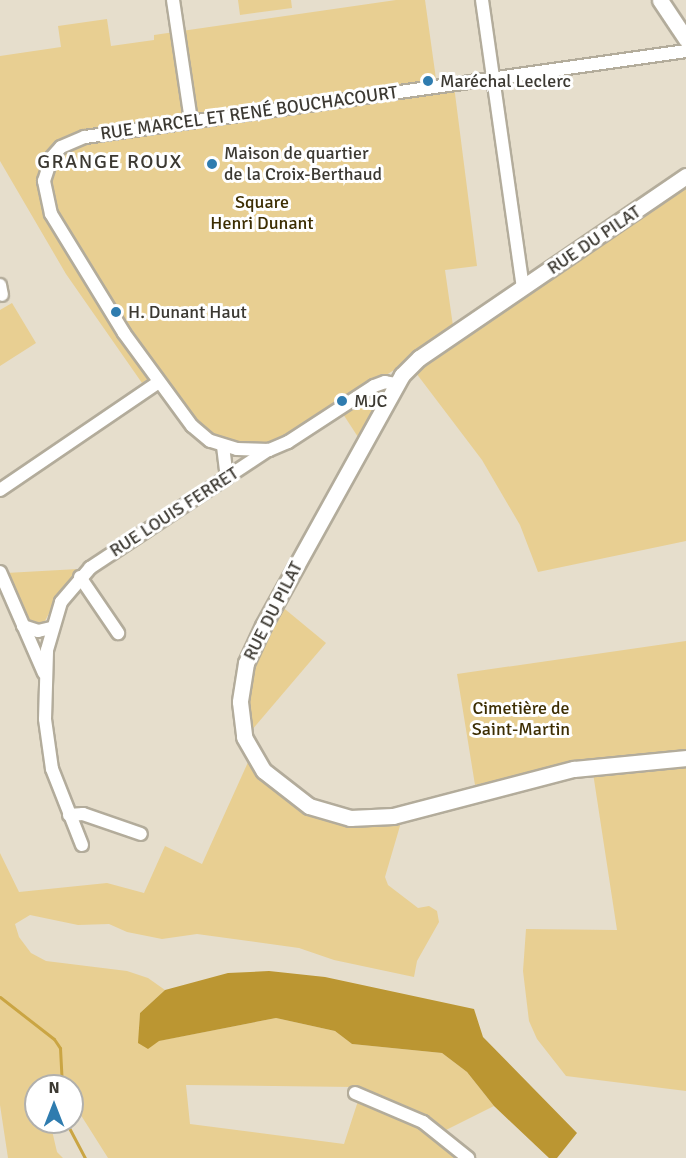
<!DOCTYPE html>
<html>
<head>
<meta charset="utf-8">
<style>
	body { margin:0 }
	#map { position:relative; width:686px; height:1158px; overflow:hidden; background:#e6decc; font-family:Signika,sans-serif }
	div>[style] { position:absolute }
	.green>* { inset:0; background:#e8cf92 }
	.forest>* { inset:0; background:#bb9632 }
	.stream>* { height:3px; margin:-1.5px; padding:0 1.5px; transform-origin:1.5px; border-radius:1.5px; background:#caa543 }
	.roads { filter:drop-shadow(2px 0 #b3ac9b) drop-shadow(-2px 0 #b3ac9b) drop-shadow(0 2px #b3ac9b) drop-shadow(0 -2px #b3ac9b) }
	.minor>* { height:12px; margin:-6px; padding:0 6px; transform-origin:6px; border-radius:6px; background:#fff }
	.major>* { height:15px; margin:-7.5px; padding:0 7.5px; transform-origin:7.5px; border-radius:7.5px; background:#fff }
	.dots>* { width:16px; height:16px; translate:-50% -50%; box-sizing:border-box; border:3px solid #fff; border-radius:50% }
	span { translate:-50% -50%; white-space:nowrap; text-align:center; line-height:1.15; -webkit-text-stroke:6px #fff; paint-order:stroke }
	.poi-label { font-size:18px; color:#3c3932 }
	.left { translate:0 -50%; text-align:left }
	.street-label { font-size:18px; color:#3c3932 }
	.park-label { font-size:18px; color:#3d2e03 }
	.neighbourhood-label { font-size:20px; color:#3c3932; letter-spacing:1.5px }
	.north { position:absolute; left:24px; top:1074px; width:60px; height:60px; box-sizing:border-box; background:#fff; border:2px solid #b1b0ad; border-radius:50%; rotate:0deg; font-size:16px; font-weight:700; line-height:24px; text-align:center; color:#3c3932 }
	.north::after { content:''; display:block; margin:auto; width:21px; height:27px; background:#2f7caf; clip-path:polygon(50% 0,100% 100%,50% 72%,0 100%) }
</style>
</head>
<body>
<div id="map">
	<div class="green">
		<i style="clip-path:polygon(238px 0,291px 0,292px 8px,240px 15px)"></i>
		<i style="clip-path:polygon(396px 0,425px 0,436px 79px,453px 78px,477px 266px,445px 270px,453px 326px,405px 363px,289px 437px,268px 445px,235px 445px,202px 431px,158px 373px,142px 383px,66px 274px,0 161px,0 56px,61px 47px,58px 26px,107px 19px,111px 46px,154px 40px,154px 35px)"></i>
		<i style="clip-path:polygon(686px 184px,686px 541px,538px 572px,520px 525px,482px 460px,416px 373px)"></i>
		<i style="clip-path:polygon(12px 303px,36px 343px,0 366px,0 310px)"></i>
		<i style="clip-path:polygon(370px 397px,375px 400px,375px 409px,358px 437px,343px 414px)"></i>
		<i style="clip-path:polygon(78px 569px,61px 590px,45px 621px,34px 625px,27px 621px,6px 573px)"></i>
		<i style="clip-path:polygon(280px 605px,326px 643px,251px 731px,247px 689px,251px 665px)"></i>
		<i style="clip-path:polygon(686px 641px,686px 752px,562px 765px,475px 785px,457px 674px)"></i>
		<i style="clip-path:polygon(249px 760px,280px 793px,321px 818px,370px 825px,402px 819px,385px 877px,388px 885px,418px 908px,429px 906px,437px 911px,439px 922px,417px 961px,414px 977px,334px 960px,299px 948px,197px 934px,162px 939px,127px 932px,109px 924px,78px 925px,30px 915px,15px 924px,19px 937px,31px 953px,46px 961px,127px 971px,148px 978px,165px 990px,140px 1013px,139px 1032px,148px 1048px,158px 1041px,276px 1018px,335px 1031px,352px 1044px,442px 1053px,467px 1072px,494px 1106px,444px 1131px,354px 1087px,186px 1085px,190px 1124px,344px 1144px,358px 1101px,365px 1098px,443px 1138px,464px 1158px,108px 1158px,77px 1109px,71px 1085px,36px 1086px,36px 1122px,50px 1122px,57px 1152px,63px 1158px,8px 1158px,0 1105px,0 853px,19px 892px,107px 883px,144px 893px,165px 846px,202px 864px)"></i>
		<i style="clip-path:polygon(686px 764px,686px 1091px,566px 1076px,537px 1039px,529px 1021px,523px 971px,526px 929px,617px 930px,593px 773px)"></i>
	</div>
	<div class="forest">
		<i style="clip-path:polygon(269px 971px,325px 977px,474px 1009px,483px 1037px,577px 1133px,557px 1158px,549px 1158px,494px 1106px,467px 1072px,442px 1053px,352px 1044px,335px 1031px,276px 1018px,159px 1041px,148px 1049px,138px 1043px,140px 1013px,165px 990px,228px 973px)"></i>
	</div>
	<div class="stream">
		<i style="left:0;top:997px;width:68px;rotate:37.9deg"></i>
		<i style="left:54px;top:1039px;width:11px;rotate:56deg"></i>
		<i style="left:60px;top:1048px;width:38px;rotate:87deg"></i>
		<i style="left:66px;top:1122px;width:41px;rotate:62.2deg"></i>
	</div>
	<div class="roads">
		<div class="minor">
			<i style="left:173px;top:0;width:122px;rotate:81.5deg"></i>
			<i style="left:482px;top:0;width:291px;rotate:81.9deg"></i>
			<i style="left:0;top:285px;width:10px;rotate:79deg"></i>
			<i style="left:395px;top:384px;width:10px;rotate:-169deg"></i>
			<i style="left:385px;top:382px;width:12px;rotate:160deg"></i>
			<i style="left:374px;top:386px;width:103px;rotate:146.9deg"></i>
			<i style="left:288px;top:442px;width:21px;rotate:157deg"></i>
			<i style="left:269px;top:450px;width:32px;rotate:-178deg"></i>
			<i style="left:237px;top:449px;width:28px;rotate:-163deg"></i>
			<i style="left:210px;top:441px;width:23px;rotate:-140deg"></i>
			<i style="left:192px;top:426px;width:115px;rotate:-126.2deg"></i>
			<i style="left:124px;top:333px;width:140px;rotate:-121.5deg"></i>
			<i style="left:51px;top:214px;width:34px;rotate:-102deg"></i>
			<i style="left:44px;top:181px;width:25px;rotate:-72deg"></i>
			<i style="left:52px;top:157px;width:13px;rotate:-48deg"></i>
			<i style="left:61px;top:147px;width:26px;rotate:-23deg"></i>
			<i style="left:85px;top:137px;width:607px;rotate:-8.14deg"></i>
			<i style="left:223px;top:446px;width:32px;rotate:83deg"></i>
			<i style="left:0;top:490px;width:192px;rotate:-34.2deg"></i>
			<i style="left:0;top:572px;width:110px;rotate:66.5deg"></i>
			<i style="left:80px;top:577px;width:68px;rotate:55.8deg"></i>
			<i style="left:23px;top:626px;width:16px;rotate:18deg"></i>
			<i style="left:38px;top:631px;width:13px;rotate:-13deg"></i>
			<i style="left:69px;top:815px;width:14px;rotate:-4deg"></i>
			<i style="left:83px;top:814px;width:61px;rotate:19deg"></i>
			<i style="left:82px;top:845px;width:82px;rotate:-111.5deg"></i>
			<i style="left:52px;top:769px;width:50px;rotate:-98deg"></i>
			<i style="left:45px;top:719px;width:69px;rotate:-88.3deg"></i>
			<i style="left:47px;top:650px;width:50px;rotate:-73.7deg"></i>
			<i style="left:61px;top:602px;width:45px;rotate:-49.5deg"></i>
			<i style="left:90px;top:568px;width:214px;rotate:-33.5deg"></i>
			<i style="left:355px;top:1093px;width:74px;rotate:23.1deg"></i>
			<i style="left:423px;top:1122px;width:58px;rotate:38.7deg"></i>
		</div>
		<div class="major">
			<i style="left:660px;top:0;width:47px;rotate:56.3deg"></i>
			<i style="left:686px;top:176px;width:323px;rotate:145.7deg"></i>
			<i style="left:419px;top:358px;width:24px;rotate:135deg"></i>
			<i style="left:402px;top:375px;width:287px;rotate:119deg"></i>
			<i style="left:263px;top:626px;width:41px;rotate:114.7deg"></i>
			<i style="left:246px;top:663px;width:39px;rotate:99deg"></i>
			<i style="left:240px;top:702px;width:35px;rotate:83deg"></i>
			<i style="left:244px;top:737px;width:39px;rotate:60deg"></i>
			<i style="left:264px;top:771px;width:57px;rotate:37.9deg"></i>
			<i style="left:309px;top:806px;width:43px;rotate:16.3deg"></i>
			<i style="left:350px;top:818px;width:43px;rotate:-2.7deg"></i>
			<i style="left:393px;top:816px;width:187px;rotate:-14.6deg"></i>
			<i style="left:574px;top:769px;width:113px;rotate:-5.6deg"></i>
		</div>
	</div>
	<div class="dots">
		<i style="left:428px;top:81px;background:#2f7caf"></i>
		<i style="left:212px;top:164px;background:#2f7caf"></i>
		<i style="left:116px;top:312px;background:#2f7caf"></i>
		<i style="left:342px;top:401px;background:#2f7caf"></i>
	</div>
	<div class="poi-label">
		<span class="left" style="left:440px;top:81px">Maréchal Leclerc</span>
		<span class="left" style="left:224px;top:164px">Maison de quartier<br>de la Croix-Berthaud</span>
		<span class="left" style="left:128px;top:312px">H. Dunant Haut</span>
		<span class="left" style="left:354px;top:401px">MJC</span>
	</div>
	<div class="street-label">
		<span style="left:249px;top:113px;rotate:-8deg">RUE MARCEL ET RENÉ BOUCHACOURT</span>
		<span style="left:594px;top:240px;rotate:-34deg">RUE DU PILAT</span>
		<span style="left:174px;top:512px;rotate:-33deg">RUE LOUIS FERRET</span>
		<span style="left:273px;top:611px;rotate:-63deg">RUE DU PILAT</span>
	</div>
	<div class="park-label">
		<span style="left:262px;top:213px">Square<br>Henri Dunant</span>
		<span style="left:521px;top:719px">Cimetière de<br>Saint-Martin</span>
	</div>
	<div class="neighbourhood-label">
		<span style="left:110px;top:161px">GRANGE ROUX</span>
	</div>
	<div class="north">N</div>
</div>
</body>
</html>
